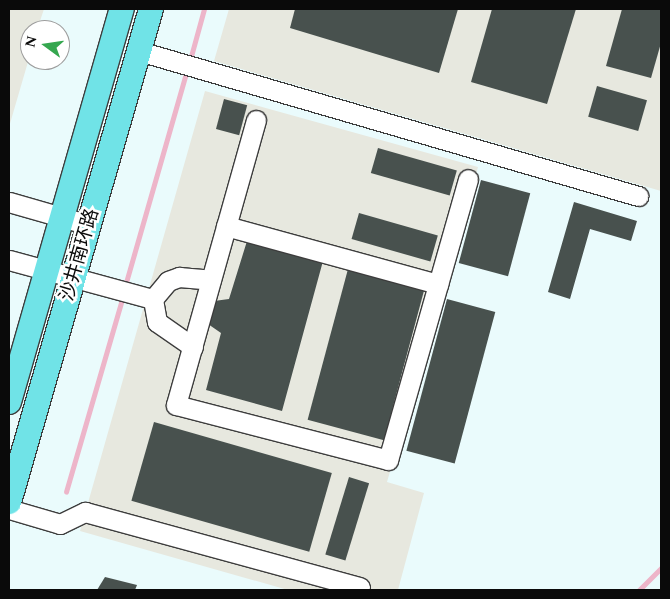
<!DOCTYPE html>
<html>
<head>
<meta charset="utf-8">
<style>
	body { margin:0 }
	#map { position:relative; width:670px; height:599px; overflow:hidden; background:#eafbfc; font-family:Spectral,"Noto Sans SC",serif }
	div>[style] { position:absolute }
	.industrial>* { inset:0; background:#e7e8df }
	.stream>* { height:4.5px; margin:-2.25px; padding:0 2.25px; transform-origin:2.25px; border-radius:2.25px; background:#edb5c9 }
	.building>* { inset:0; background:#48514e; transform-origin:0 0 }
	.roads { filter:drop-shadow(1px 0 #3d3d3d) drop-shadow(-1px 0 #3d3d3d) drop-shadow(0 1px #3d3d3d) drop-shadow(0 -1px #3d3d3d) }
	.minor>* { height:19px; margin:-9.5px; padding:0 9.5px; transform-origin:9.5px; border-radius:9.5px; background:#fff }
	.major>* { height:24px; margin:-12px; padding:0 12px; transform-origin:12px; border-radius:12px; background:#70e3e7 }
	span { translate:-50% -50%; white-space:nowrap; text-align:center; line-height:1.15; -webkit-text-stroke:5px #fff; paint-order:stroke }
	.street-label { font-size:19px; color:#0a0a0a }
	.frame { position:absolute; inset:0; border:10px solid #0a0a0a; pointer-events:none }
	.north { position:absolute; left:20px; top:20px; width:50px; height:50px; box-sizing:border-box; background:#fff; border:1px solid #9d9d9d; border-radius:50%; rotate:284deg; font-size:14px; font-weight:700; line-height:20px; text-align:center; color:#0a0a0a }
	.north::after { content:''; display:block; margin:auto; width:18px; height:22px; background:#35a74f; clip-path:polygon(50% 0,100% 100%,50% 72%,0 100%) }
</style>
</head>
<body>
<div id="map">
	<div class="industrial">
		<i style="clip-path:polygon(9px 9px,44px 9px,37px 30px,30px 30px,30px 55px,9px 127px)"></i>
		<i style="clip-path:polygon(229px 9px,661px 9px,661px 191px,214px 61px)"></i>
		<i style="clip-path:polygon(205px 91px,478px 167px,387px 482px,424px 493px,398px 590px,288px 590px,80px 531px)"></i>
	</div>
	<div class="stream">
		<i style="left:190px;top:60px;width:53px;rotate:-74.6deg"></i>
		<i style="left:125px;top:286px;width:225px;rotate:-74deg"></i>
		<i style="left:66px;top:492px;width:204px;rotate:-73.8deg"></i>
		<i style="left:639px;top:590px;width:31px;rotate:-45deg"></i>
	</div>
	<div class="building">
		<i style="clip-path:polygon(295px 9px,458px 9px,439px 73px,290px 28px)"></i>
		<i style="clip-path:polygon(492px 9px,576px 9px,547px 104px,471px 82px)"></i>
		<i style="clip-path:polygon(622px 9px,661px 9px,661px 43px,651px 78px,606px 66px)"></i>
		<i style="left:597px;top:86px;width:52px;height:32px;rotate:16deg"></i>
		<i style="left:224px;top:99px;width:24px;height:31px;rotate:15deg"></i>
		<i style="left:378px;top:148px;width:82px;height:26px;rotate:16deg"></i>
		<i style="left:481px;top:180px;width:51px;height:86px;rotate:15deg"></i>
		<i style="clip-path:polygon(574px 202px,637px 221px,631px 241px,590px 229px,570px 299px,548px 292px)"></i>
		<i style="left:359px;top:213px;width:82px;height:27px;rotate:16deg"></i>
		<i style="clip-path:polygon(247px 241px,323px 261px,282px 411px,206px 390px,221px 333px,208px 324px,214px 301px,229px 299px)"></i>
		<i style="left:348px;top:269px;width:79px;height:156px;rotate:15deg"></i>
		<i style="left:447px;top:299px;width:50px;height:157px;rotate:15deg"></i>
		<i style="left:154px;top:422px;width:185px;height:82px;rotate:16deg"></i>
		<i style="left:349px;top:477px;width:21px;height:81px;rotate:17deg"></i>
		<i style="clip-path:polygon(105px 577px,137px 585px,135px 590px,97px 590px)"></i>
	</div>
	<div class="roads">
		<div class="minor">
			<i style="left:139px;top:51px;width:520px;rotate:16.2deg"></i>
			<i style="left:256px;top:120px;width:296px;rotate:105.7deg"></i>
			<i style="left:176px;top:405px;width:219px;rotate:14.5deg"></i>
			<i style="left:388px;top:460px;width:292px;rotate:-74.1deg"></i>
			<i style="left:9px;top:202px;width:83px;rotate:16deg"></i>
			<i style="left:226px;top:226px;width:220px;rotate:15.3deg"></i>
			<i style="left:9px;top:260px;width:149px;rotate:15.2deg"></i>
			<i style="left:193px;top:347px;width:44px;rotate:-145.2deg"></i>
			<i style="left:157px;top:322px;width:23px;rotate:-100deg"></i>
			<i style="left:153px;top:299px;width:23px;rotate:-50deg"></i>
			<i style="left:168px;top:281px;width:12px;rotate:-20deg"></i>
			<i style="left:179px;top:277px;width:32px;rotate:5deg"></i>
			<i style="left:9px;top:509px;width:53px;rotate:16.4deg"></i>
			<i style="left:60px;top:524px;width:28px;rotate:-26deg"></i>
			<i style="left:85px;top:512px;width:285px;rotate:15.3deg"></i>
		</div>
		<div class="major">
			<i style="left:9px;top:402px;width:409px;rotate:-74deg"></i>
			<i style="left:9px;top:502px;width:513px;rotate:-73.93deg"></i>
		</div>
	</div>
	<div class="street-label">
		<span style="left:80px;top:255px;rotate:-74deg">沙井南环路</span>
	</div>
	<div class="frame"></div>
	<div class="north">N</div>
</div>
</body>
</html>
